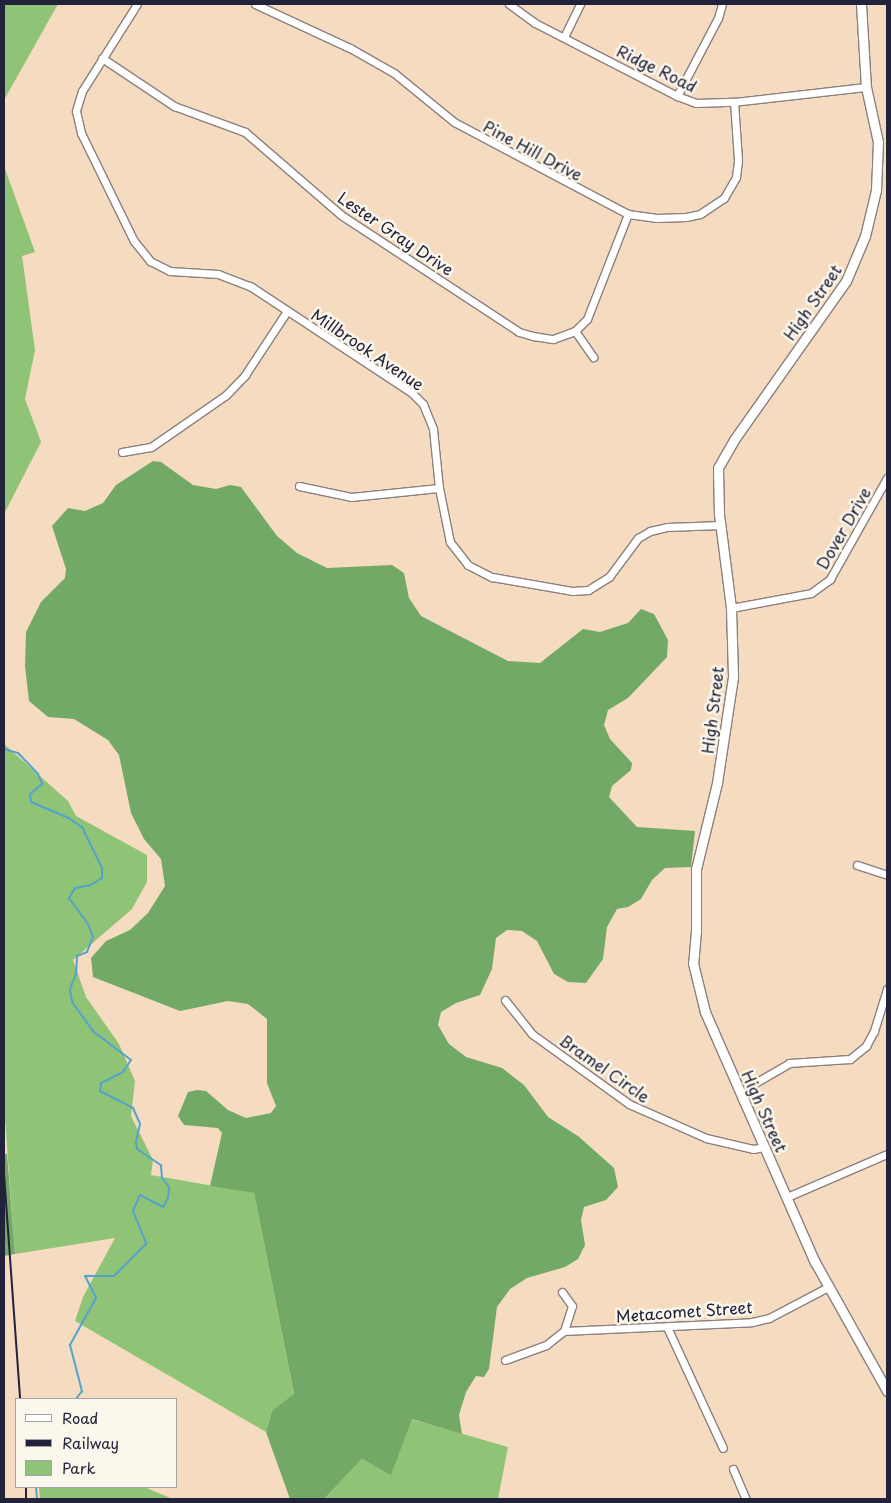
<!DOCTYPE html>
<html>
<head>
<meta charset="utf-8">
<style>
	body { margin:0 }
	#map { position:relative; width:891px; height:1503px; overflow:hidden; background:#f5dcc0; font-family:"Playpen Sans",sans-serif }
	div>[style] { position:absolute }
	.green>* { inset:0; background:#8fc375 }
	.forest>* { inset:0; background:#73a966 }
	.stream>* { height:2px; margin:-1px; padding:0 1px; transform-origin:1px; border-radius:1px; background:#53a3cd }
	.roads { filter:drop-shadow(1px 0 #8c7f7e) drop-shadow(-1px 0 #8c7f7e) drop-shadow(0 1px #8c7f7e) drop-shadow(0 -1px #8c7f7e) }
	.minor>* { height:7px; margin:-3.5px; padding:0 3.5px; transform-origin:3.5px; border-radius:3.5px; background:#fff }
	.tertiary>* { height:9px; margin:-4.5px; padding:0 4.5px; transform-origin:4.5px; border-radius:4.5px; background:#fff }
	.rail>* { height:2px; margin:-1px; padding:0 1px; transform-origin:1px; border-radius:1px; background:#22223b }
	span { translate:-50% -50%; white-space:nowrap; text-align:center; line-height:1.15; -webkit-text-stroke:5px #fbf7ec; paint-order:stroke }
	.street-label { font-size:16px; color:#22223b }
	.frame { position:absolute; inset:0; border:5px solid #22223b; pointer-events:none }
	.legend { position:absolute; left:15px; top:1398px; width:162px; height:90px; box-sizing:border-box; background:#fbf7ec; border:1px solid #a4a2a5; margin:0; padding:6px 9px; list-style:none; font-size:15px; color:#22223b }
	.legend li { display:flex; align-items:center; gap:10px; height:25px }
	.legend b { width:25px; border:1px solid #a4a2a5 }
</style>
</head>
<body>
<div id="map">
	<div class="green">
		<i style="clip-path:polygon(4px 4px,58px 4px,4px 100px)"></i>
		<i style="clip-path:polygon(4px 166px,35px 252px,22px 256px,35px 350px,25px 399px,41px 442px,5px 512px)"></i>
		<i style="clip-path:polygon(4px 744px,68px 801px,76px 816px,147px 855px,147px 882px,132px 909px,73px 960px,86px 997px,119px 1044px,135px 1081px,131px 1116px,153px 1160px,151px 1175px,254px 1193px,294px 1395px,272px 1411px,266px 1432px,75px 1321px,83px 1297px,115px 1238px,15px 1254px,4px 1106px)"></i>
		<i style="clip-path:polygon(411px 1419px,508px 1447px,498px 1499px,324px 1499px,362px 1459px,391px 1474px)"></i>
		<i style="clip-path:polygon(39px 1487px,144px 1487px,173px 1499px,40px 1499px)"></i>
	</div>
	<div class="forest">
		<i style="clip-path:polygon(153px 461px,161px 462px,193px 485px,216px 489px,230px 485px,241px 487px,277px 536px,297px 553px,327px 568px,392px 565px,404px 573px,409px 598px,421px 616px,508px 661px,540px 663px,583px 629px,600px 632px,628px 623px,641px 609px,654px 614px,668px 640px,667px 657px,628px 698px,608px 710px,604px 725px,610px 739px,632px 763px,631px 770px,612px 786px,609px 797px,637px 827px,695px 831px,691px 867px,665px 868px,652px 880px,641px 899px,628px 907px,617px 909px,607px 927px,603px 959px,586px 983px,568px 982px,554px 974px,537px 941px,522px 931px,507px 930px,496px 938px,492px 969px,480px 995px,456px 1003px,441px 1012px,438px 1025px,449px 1044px,466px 1057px,502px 1068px,524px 1085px,548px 1117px,578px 1136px,614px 1168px,618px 1187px,606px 1200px,584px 1207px,581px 1220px,585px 1245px,578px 1259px,565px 1267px,527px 1278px,510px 1289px,497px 1307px,489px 1369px,484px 1377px,476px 1376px,466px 1392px,459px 1415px,462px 1434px,412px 1419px,391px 1475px,362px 1459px,324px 1499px,290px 1499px,266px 1432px,272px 1411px,294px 1394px,254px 1193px,210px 1186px,222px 1133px,218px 1128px,184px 1125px,178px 1116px,188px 1092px,197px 1090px,206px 1091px,228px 1110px,246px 1118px,271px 1113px,276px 1106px,267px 1083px,267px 1019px,248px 1004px,228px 1001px,180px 1011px,93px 977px,91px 958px,106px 941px,130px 930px,148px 913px,165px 886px,161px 859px,144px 839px,131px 813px,119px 755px,108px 740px,74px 719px,48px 717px,29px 701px,25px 666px,26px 632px,41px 602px,65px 578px,66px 569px,52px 526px,68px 508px,85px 511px,103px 503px,116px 485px)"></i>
		<i style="clip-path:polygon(4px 1154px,7px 1154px,15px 1254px,4px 1256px)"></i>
	</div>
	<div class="stream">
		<i style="left:4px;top:749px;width:15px;rotate:16deg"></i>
		<i style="left:18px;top:753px;width:29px;rotate:46deg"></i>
		<i style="left:38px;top:774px;width:11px;rotate:68deg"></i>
		<i style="left:42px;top:784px;width:16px;rotate:140deg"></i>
		<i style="left:30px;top:794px;width:8px;rotate:83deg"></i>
		<i style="left:31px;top:802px;width:39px;rotate:23deg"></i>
		<i style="left:67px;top:817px;width:18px;rotate:34deg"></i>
		<i style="left:82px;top:827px;width:46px;rotate:64deg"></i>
		<i style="left:102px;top:868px;width:10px;rotate:90deg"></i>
		<i style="left:102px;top:878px;width:13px;rotate:148deg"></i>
		<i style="left:91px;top:885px;width:16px;rotate:169deg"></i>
		<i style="left:75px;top:888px;width:12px;rotate:121deg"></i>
		<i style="left:69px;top:898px;width:32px;rotate:54deg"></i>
		<i style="left:88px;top:924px;width:14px;rotate:69deg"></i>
		<i style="left:93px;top:937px;width:16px;rotate:112deg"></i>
		<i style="left:87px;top:952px;width:11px;rotate:158deg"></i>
		<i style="left:77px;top:956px;width:18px;rotate:93deg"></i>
		<i style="left:76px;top:974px;width:16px;rotate:112deg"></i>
		<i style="left:70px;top:989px;width:13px;rotate:81deg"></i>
		<i style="left:72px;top:1002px;width:37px;rotate:54deg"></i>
		<i style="left:94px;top:1032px;width:46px;rotate:37.1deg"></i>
		<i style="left:131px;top:1060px;width:14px;rotate:124deg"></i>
		<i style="left:123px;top:1072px;width:25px;rotate:153deg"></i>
		<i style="left:101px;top:1083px;width:8px;rotate:97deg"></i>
		<i style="left:100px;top:1091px;width:37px;rotate:27deg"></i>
		<i style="left:133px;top:1108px;width:17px;rotate:66deg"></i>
		<i style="left:140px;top:1124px;width:17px;rotate:103deg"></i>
		<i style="left:136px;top:1141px;width:8px;rotate:83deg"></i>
		<i style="left:137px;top:1149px;width:29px;rotate:34deg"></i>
		<i style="left:161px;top:1165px;width:13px;rotate:86deg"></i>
		<i style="left:162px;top:1178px;width:11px;rotate:52deg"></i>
		<i style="left:169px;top:1187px;width:11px;rotate:95deg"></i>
		<i style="left:168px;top:1198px;width:10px;rotate:119deg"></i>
		<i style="left:163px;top:1207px;width:26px;rotate:-152deg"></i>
		<i style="left:140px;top:1195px;width:17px;rotate:114deg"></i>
		<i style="left:133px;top:1211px;width:35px;rotate:68deg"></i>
		<i style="left:146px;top:1244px;width:45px;rotate:135deg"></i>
		<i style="left:114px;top:1276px;width:29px;rotate:180deg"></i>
		<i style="left:85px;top:1276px;width:25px;rotate:63deg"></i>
		<i style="left:96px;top:1298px;width:54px;rotate:119deg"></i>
		<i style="left:70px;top:1345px;width:48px;rotate:75.4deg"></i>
		<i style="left:82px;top:1391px;width:10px;rotate:127deg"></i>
		<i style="left:36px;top:1487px;width:12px;rotate:85deg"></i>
	</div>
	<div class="roads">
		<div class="minor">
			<i style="left:137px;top:4px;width:103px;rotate:122.3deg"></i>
			<i style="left:82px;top:91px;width:21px;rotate:107deg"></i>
			<i style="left:76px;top:111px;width:23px;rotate:77deg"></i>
			<i style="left:81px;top:133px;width:120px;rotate:63.9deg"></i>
			<i style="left:134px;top:241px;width:26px;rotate:51deg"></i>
			<i style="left:150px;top:261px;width:22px;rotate:27deg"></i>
			<i style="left:170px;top:271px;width:48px;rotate:3.6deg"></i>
			<i style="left:218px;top:274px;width:34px;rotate:21deg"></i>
			<i style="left:250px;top:286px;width:193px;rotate:33.4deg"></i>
			<i style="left:411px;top:392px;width:17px;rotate:45deg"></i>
			<i style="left:423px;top:404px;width:27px;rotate:68deg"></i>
			<i style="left:433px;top:429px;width:59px;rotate:84.2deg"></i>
			<i style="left:439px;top:488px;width:55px;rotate:78.5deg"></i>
			<i style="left:450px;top:542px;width:29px;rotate:52deg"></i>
			<i style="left:468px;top:565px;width:27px;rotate:27deg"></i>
			<i style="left:492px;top:577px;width:81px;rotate:9.9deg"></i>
			<i style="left:572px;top:591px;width:16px;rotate:-4deg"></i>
			<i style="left:588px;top:590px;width:25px;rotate:-32deg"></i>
			<i style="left:609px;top:577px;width:49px;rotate:-53.4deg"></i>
			<i style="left:638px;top:538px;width:14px;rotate:-30deg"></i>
			<i style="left:650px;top:531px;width:17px;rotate:-13deg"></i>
			<i style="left:667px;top:527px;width:54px;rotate:-2.1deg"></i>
			<i style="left:255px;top:4px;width:105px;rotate:24.9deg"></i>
			<i style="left:350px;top:48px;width:51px;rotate:29.6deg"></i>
			<i style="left:394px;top:73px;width:77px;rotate:39.2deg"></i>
			<i style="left:454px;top:122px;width:197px;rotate:27.9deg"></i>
			<i style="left:628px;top:214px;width:29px;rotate:8deg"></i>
			<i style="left:657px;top:218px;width:29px;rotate:-2deg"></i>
			<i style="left:686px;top:217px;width:14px;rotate:-12deg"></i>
			<i style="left:700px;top:214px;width:29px;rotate:-34deg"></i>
			<i style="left:724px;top:198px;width:24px;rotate:-60deg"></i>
			<i style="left:736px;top:177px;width:17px;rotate:-83deg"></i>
			<i style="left:738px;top:160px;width:58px;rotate:-93.9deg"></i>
			<i style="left:509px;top:4px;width:32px;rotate:36deg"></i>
			<i style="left:535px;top:23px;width:160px;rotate:27.2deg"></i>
			<i style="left:677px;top:96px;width:20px;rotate:20deg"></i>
			<i style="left:696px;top:103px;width:38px;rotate:-2deg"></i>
			<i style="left:734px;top:102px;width:133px;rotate:-6.5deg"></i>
			<i style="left:564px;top:37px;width:37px;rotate:-64deg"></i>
			<i style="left:102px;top:58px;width:87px;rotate:33.7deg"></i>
			<i style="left:174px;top:106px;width:76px;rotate:20.1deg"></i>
			<i style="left:245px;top:132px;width:127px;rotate:40.8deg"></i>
			<i style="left:341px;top:215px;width:213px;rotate:33.3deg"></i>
			<i style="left:519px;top:332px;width:15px;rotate:16deg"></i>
			<i style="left:533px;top:336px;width:20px;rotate:9deg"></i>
			<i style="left:553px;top:339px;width:23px;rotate:-20deg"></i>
			<i style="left:575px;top:331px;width:17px;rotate:-45deg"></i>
			<i style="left:587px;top:319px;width:113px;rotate:-68.7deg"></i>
			<i style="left:677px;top:96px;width:88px;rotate:-62.3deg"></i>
			<i style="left:718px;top:18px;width:15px;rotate:-74deg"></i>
			<i style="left:575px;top:331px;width:32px;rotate:55deg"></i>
			<i style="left:122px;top:452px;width:29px;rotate:-10deg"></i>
			<i style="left:151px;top:447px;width:91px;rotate:-34.7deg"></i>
			<i style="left:226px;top:395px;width:28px;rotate:-46deg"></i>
			<i style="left:245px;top:375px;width:77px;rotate:-56.7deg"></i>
			<i style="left:299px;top:486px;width:53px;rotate:11.9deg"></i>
			<i style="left:351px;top:497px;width:88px;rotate:-5.8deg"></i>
			<i style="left:731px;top:608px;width:81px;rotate:-10.6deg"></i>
			<i style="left:811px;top:593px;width:24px;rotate:-36deg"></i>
			<i style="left:830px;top:579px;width:116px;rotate:-60.6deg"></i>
			<i style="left:857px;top:865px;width:32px;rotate:18deg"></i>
			<i style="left:505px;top:1000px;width:43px;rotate:51.5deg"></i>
			<i style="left:532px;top:1034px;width:120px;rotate:35.8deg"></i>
			<i style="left:629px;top:1104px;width:84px;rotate:23.8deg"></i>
			<i style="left:706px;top:1138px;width:48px;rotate:13.2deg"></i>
			<i style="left:753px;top:1149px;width:11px;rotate:-10deg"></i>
			<i style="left:742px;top:1099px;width:21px;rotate:-51deg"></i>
			<i style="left:755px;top:1083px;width:39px;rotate:-30deg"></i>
			<i style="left:789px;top:1063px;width:61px;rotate:-3.8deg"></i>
			<i style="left:850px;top:1059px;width:21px;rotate:-39deg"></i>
			<i style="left:866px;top:1046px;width:17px;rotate:-62deg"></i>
			<i style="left:874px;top:1031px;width:44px;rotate:-72.8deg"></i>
			<i style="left:787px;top:1197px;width:109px;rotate:-23.3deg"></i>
			<i style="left:562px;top:1292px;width:17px;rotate:54deg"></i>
			<i style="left:572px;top:1306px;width:26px;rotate:108deg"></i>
			<i style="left:667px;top:1327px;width:133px;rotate:65.2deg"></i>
			<i style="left:505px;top:1360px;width:44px;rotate:-20.1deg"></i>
			<i style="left:546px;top:1345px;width:23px;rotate:-38deg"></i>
			<i style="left:564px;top:1331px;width:188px;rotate:-2.7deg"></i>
			<i style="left:752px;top:1322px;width:17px;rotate:-13deg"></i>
			<i style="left:769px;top:1318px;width:67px;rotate:-27.7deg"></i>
			<i style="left:733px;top:1469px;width:33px;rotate:67deg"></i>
		</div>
		<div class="tertiary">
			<i style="left:861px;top:4px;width:83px;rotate:86.6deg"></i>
			<i style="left:866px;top:87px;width:56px;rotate:77.7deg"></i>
			<i style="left:878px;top:142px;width:48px;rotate:92.4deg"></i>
			<i style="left:876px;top:190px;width:47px;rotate:103.4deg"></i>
			<i style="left:865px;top:236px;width:49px;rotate:112.9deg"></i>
			<i style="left:846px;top:281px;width:194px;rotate:125.2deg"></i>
			<i style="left:734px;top:440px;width:32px;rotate:120deg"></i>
			<i style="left:718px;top:468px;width:46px;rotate:88.8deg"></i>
			<i style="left:719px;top:514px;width:95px;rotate:82.7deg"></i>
			<i style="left:731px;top:608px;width:69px;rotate:88.3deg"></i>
			<i style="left:733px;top:677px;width:107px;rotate:98.6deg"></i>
			<i style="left:717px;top:783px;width:89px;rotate:103.7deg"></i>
			<i style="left:696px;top:869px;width:62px;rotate:90deg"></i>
			<i style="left:696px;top:931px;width:32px;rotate:95deg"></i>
			<i style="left:693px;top:963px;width:50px;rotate:76.2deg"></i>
			<i style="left:705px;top:1012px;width:273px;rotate:66.3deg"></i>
			<i style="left:815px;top:1262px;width:148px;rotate:60.8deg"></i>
		</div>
	</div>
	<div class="rail">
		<i style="left:4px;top:1174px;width:226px;rotate:85.9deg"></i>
		<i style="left:26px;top:1487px;width:12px;rotate:90deg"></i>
	</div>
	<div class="street-label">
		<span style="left:657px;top:68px;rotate:26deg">Ridge Road</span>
		<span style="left:533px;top:150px;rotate:28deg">Pine Hill Drive</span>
		<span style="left:396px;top:233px;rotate:34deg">Lester Gray Drive</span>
		<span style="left:812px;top:302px;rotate:-55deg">High Street</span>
		<span style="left:368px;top:349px;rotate:34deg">Millbrook Avenue</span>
		<span style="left:843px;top:528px;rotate:-60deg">Dover Drive</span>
		<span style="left:712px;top:710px;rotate:-83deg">High Street</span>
		<span style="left:605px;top:1068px;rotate:35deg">Bramel Circle</span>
		<span style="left:765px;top:1111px;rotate:66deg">High Street</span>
		<span style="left:684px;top:1311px;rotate:-4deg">Metacomet Street</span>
	</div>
	<div class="frame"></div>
	<ul class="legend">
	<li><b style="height:6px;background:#fff"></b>Road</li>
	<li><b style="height:6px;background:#22223b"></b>Railway</li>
	<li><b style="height:14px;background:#8fc375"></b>Park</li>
	</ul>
</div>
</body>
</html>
